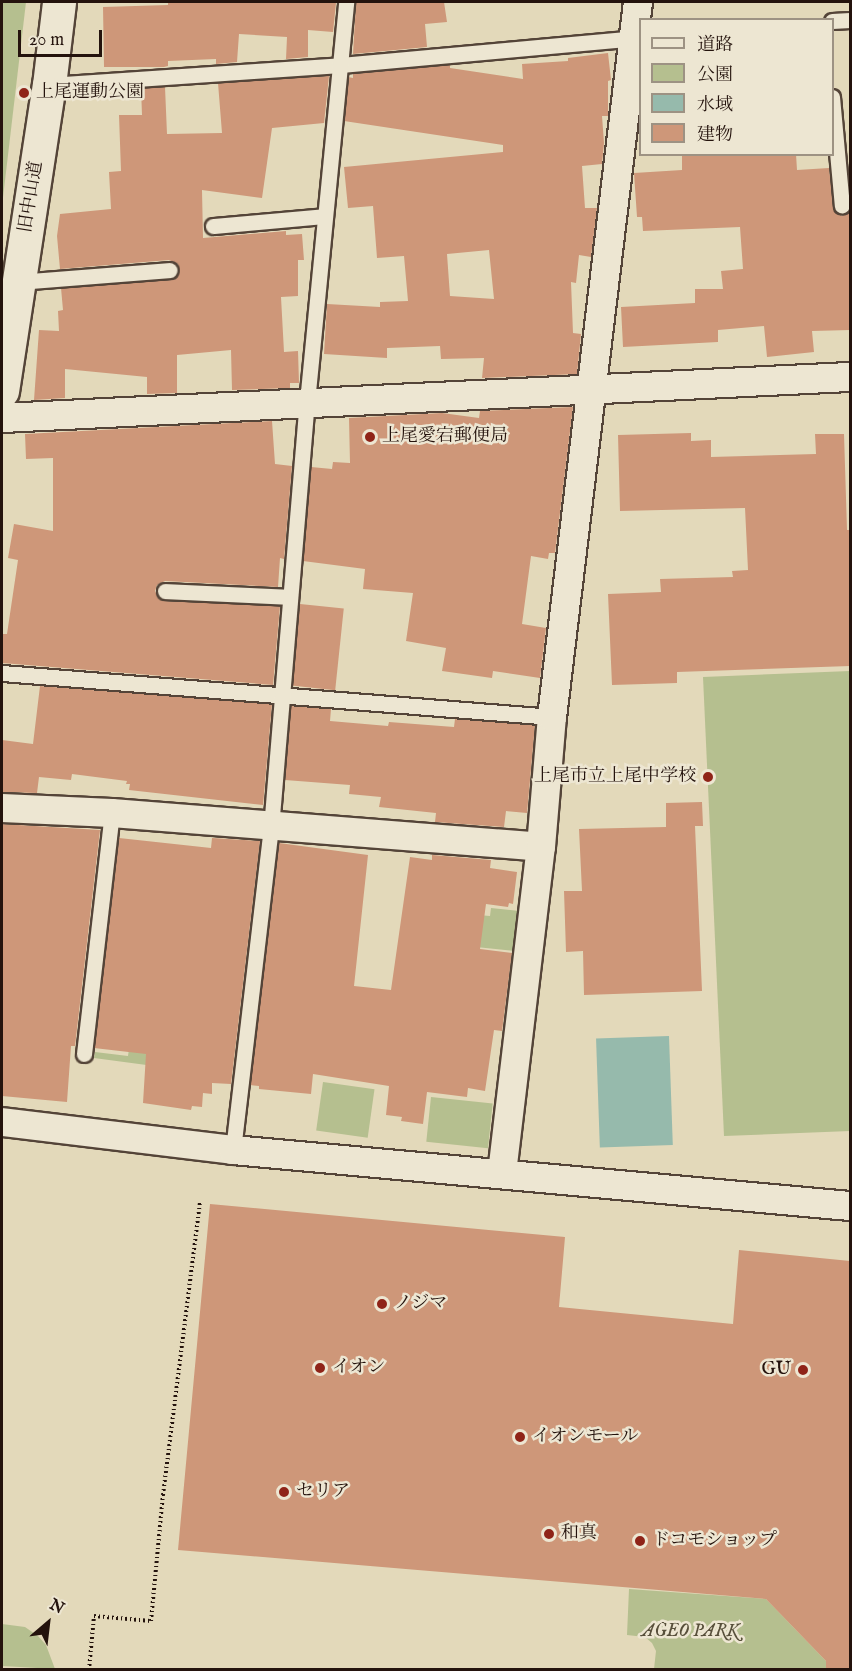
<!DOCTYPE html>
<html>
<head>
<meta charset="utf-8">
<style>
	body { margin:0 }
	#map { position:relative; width:852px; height:1671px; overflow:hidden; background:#e3d9ba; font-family:"IM FELL English","Noto Serif JP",serif }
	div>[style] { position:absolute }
	.green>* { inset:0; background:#b5bf8f; transform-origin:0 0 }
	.water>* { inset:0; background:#96baac; transform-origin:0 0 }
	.building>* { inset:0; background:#ce9779; transform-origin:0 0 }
	.path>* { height:4px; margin-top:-2px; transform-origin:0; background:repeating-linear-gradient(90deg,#24130d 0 1.5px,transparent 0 4.5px) }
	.roads { filter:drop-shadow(2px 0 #544438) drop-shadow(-2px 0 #544438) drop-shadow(0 2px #544438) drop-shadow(0 -2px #544438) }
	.lane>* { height:15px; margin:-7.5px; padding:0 7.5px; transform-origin:7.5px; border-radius:7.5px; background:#ede6d2 }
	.street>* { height:28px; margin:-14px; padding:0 14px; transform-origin:14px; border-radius:14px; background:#ede6d2 }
	.secondary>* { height:33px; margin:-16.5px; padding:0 16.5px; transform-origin:16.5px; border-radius:16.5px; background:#ede6d2 }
	.dots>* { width:16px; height:16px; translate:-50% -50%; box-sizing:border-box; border:3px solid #ede6d2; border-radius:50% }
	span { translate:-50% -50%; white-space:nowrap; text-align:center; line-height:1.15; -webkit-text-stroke:5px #ede6d2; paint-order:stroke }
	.poi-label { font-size:18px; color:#24130d }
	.left { translate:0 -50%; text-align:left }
	.right { translate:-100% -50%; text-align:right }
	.street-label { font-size:18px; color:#24130d }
	.park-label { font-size:18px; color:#574f3a; font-style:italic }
	.frame { position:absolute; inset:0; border:3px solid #24130d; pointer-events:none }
	.legend { position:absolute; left:639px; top:18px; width:195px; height:138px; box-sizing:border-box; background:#ede6d2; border:2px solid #9d9283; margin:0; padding:8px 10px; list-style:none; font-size:18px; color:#24130d }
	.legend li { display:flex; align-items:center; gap:12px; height:30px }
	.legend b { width:30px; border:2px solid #9d9283 }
	.north { position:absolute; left:18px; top:1593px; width:60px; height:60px; -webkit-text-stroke:4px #ede6d2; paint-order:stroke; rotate:28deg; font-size:16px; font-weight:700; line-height:24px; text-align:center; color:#24130d }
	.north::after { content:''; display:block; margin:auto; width:21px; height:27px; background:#24130d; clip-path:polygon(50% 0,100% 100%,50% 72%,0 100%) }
	.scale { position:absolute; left:18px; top:30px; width:84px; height:27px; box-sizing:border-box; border:3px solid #24130d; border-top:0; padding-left:8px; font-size:18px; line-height:21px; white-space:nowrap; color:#24130d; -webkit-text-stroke:4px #ede6d2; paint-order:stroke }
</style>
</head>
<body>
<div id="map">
	<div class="green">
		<i style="clip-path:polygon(2px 2px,26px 2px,2px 206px)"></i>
		<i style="clip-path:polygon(850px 671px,850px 1131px,724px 1136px,703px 677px)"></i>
		<i style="clip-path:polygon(491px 908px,519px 911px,515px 951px,447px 944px,466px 914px,490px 916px)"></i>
		<i style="clip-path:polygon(131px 1034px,163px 1038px,154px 1066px,94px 1058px,95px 1052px,128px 1056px)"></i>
		<i style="left:323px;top:1082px;width:52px;height:49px;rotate:8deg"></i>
		<i style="left:431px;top:1097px;width:62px;height:45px;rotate:6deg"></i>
		<i style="clip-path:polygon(629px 1589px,766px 1599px,826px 1661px,826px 1669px,654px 1669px,656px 1651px,652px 1643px,645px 1637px,627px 1635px)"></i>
		<i style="clip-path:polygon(2px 1624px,25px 1627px,38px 1636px,46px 1645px,55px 1669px,2px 1666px)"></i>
	</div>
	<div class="water">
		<i style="left:669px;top:1036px;width:109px;height:73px;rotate:88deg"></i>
	</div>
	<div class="building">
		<i style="clip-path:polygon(168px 2px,312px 2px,336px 3px,333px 32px,308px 30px,308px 57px,286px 59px,287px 37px,239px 34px,237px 62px,216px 64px,216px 59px,168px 61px,168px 66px,164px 67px,104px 67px,103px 7px,168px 5px)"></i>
		<i style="clip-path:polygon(356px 2px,444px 2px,447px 22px,425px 24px,427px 47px,353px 54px)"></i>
		<i style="clip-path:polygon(evenodd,608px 53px,611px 80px,608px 81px,608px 116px,602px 116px,604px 143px,602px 164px,582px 166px,585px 208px,597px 208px,591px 257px,579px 255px,576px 283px,571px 282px,573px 333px,581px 334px,577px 374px,482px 378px,484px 358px,441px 359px,440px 346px,387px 348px,387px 358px,324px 354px,327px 304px,380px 307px,380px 302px,408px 301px,404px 256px,377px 258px,373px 206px,348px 208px,344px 167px,503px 152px,503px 145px,344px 121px,348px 77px,353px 78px,353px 74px,450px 65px,450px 68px,523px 79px,522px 64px,568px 61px,568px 58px,608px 53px,489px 250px,494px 299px,450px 296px,447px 254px,489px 250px)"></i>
		<i style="clip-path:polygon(329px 76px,324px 123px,272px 128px,262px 198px,202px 190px,203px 238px,286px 231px,286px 235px,302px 234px,304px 260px,298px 260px,298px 296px,281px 297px,284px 352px,298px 351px,299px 383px,290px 383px,290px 388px,232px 390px,231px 350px,177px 355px,177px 393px,147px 394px,147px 377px,65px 369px,65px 398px,34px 400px,39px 330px,59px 331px,58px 311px,63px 310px,61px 288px,171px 280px,179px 274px,178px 264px,169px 260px,60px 269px,57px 236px,60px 214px,111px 209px,109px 172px,121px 171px,119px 115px,142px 115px,141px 88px,165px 87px,167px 134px,222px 133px,218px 83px)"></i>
		<i style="clip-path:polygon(682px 154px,796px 154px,797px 170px,829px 168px,834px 211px,842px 216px,850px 211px,850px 330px,812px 331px,814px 352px,767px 357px,764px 326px,718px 330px,718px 342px,623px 347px,621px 307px,695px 303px,695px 289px,723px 289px,721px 271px,743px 269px,740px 227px,643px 231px,642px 217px,637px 217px,634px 173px,682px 170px)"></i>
		<i style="clip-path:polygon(573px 407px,555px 553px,549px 553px,548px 559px,531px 556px,522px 624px,546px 628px,540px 678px,493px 671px,492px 678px,442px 671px,446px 648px,406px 641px,413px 593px,363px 589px,365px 569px,303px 561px,311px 467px,332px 469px,333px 462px,350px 463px,349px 418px,442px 413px,479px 418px,480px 411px)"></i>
		<i style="clip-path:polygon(272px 421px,275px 464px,292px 466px,284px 559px,280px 558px,278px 587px,165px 581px,157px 585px,155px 591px,159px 599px,165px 601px,280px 606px,273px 685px,2px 663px,3px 634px,7px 634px,18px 560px,8px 558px,14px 524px,53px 531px,53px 458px,26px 459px,25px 434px)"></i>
		<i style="clip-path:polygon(691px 433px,691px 441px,711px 440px,711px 457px,816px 454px,815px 434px,844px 434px,847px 530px,850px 530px,850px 666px,677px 672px,677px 683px,612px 685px,608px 594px,661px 592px,660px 579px,733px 577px,732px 571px,748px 570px,745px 508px,620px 511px,618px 435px)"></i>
		<i style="left:300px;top:604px;width:44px;height:82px;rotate:6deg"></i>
		<i style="clip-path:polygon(40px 686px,272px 704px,263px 805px,129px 790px,130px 784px,126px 784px,127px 781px,72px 774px,71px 780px,39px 777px,37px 793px,2px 792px,2px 740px,33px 744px)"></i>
		<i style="clip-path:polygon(291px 706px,331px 709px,330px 721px,388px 726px,389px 722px,454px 727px,455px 719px,535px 725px,527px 813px,506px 811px,504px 827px,435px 822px,436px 813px,379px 807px,381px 797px,349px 794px,350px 785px,285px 780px)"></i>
		<i style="clip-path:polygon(702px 802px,703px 826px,695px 826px,702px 991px,584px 995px,583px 951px,566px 952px,564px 891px,582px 891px,579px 829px,666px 827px,666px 803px)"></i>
		<i style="clip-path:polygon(2px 824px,100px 830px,75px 1046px,71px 1046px,67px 1102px,2px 1096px)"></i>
		<i style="clip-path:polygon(119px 838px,211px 848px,212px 838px,260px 841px,231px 1084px,212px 1083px,212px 1094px,203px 1093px,202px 1107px,192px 1106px,191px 1110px,143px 1103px,146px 1054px,94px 1048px)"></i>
		<i style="clip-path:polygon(279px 843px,368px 855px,354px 986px,391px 990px,410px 857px,432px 860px,432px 855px,491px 860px,490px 868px,517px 872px,513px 904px,509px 903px,508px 907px,486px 904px,480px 949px,512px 953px,502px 1031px,494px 1030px,485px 1091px,468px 1088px,467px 1097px,427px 1092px,423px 1124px,401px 1121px,402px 1117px,386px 1115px,389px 1086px,313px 1074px,311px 1094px,259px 1089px,259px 1086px,250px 1085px)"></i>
		<i style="clip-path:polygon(210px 1204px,565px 1237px,559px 1307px,733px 1324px,739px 1250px,850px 1261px,850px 1670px,826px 1670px,826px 1661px,766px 1599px,178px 1550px)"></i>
	</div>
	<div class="path">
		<i style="left:89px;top:1670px;width:54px;rotate:-84.7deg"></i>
		<i style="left:94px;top:1616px;width:57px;rotate:5deg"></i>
		<i style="left:151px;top:1621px;width:127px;rotate:-84.6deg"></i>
		<i style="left:163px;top:1495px;width:295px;rotate:-82.8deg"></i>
	</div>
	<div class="roads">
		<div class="lane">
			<i style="left:832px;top:21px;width:18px;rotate:-3deg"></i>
			<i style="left:49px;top:85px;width:292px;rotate:-3.9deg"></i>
			<i style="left:340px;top:65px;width:299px;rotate:-5.2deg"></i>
			<i style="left:832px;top:97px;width:109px;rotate:84.8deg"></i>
			<i style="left:213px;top:226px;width:112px;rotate:-5.1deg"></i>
			<i style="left:19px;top:282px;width:151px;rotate:-4.5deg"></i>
			<i style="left:165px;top:591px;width:125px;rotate:2.7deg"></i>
			<i style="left:2px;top:673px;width:552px;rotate:4.57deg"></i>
			<i style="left:84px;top:1054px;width:243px;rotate:-83.4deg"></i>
			<i style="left:233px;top:1150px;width:324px;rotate:-83.3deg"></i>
			<i style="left:271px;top:828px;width:428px;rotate:-85.2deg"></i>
			<i style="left:307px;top:402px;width:402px;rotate:-84.4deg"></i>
		</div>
		<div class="street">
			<i style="left:2px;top:418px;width:849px;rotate:-2.77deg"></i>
			<i style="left:2px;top:808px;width:110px;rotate:2.6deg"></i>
			<i style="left:112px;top:813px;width:430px;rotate:4.5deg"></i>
			<i style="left:2px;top:1122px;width:233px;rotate:6.9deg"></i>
			<i style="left:233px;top:1150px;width:620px;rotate:5.19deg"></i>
			<i style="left:502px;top:1173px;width:328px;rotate:-83.2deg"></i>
			<i style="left:541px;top:847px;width:130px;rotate:-85.2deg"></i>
			<i style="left:552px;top:717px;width:720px;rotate:-83.14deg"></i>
		</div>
		<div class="secondary">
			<i style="left:2px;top:391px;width:310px;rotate:-81.3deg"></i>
			<i style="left:49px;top:85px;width:84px;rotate:-83.1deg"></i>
		</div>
	</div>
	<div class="dots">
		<i style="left:24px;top:93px;background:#8f2418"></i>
		<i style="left:370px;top:437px;background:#8f2418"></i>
		<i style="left:708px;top:777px;background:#8f2418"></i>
		<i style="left:382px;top:1304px;background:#8f2418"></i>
		<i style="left:320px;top:1368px;background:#8f2418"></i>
		<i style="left:803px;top:1370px;background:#8f2418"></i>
		<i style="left:520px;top:1437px;background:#8f2418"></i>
		<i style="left:284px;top:1492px;background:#8f2418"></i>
		<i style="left:549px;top:1534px;background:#8f2418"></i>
		<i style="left:640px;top:1541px;background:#8f2418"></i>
	</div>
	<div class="poi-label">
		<span class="left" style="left:36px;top:93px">上尾運動公園</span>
		<span class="left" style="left:382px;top:437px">上尾愛宕郵便局</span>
		<span class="right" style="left:696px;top:777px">上尾市立上尾中学校</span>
		<span class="left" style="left:394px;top:1304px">ノジマ</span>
		<span class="left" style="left:332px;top:1368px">イオン</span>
		<span class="right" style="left:791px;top:1370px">GU</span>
		<span class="left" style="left:532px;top:1437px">イオンモール</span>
		<span class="left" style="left:296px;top:1492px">セリア</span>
		<span class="left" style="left:561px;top:1534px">和真</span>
		<span class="left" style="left:652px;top:1541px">ドコモショップ</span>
	</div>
	<div class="street-label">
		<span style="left:32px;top:197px;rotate:-81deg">旧中山道</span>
	</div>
	<div class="park-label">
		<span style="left:690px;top:1632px">AGEO PARK</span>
	</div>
	<div class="frame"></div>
	<ul class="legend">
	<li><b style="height:8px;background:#ede6d2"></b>道路</li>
	<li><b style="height:16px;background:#b5bf8f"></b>公園</li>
	<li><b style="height:16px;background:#96baac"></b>水域</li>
	<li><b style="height:16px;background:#ce9779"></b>建物</li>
	</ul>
	<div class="north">N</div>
	<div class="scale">20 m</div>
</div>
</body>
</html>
